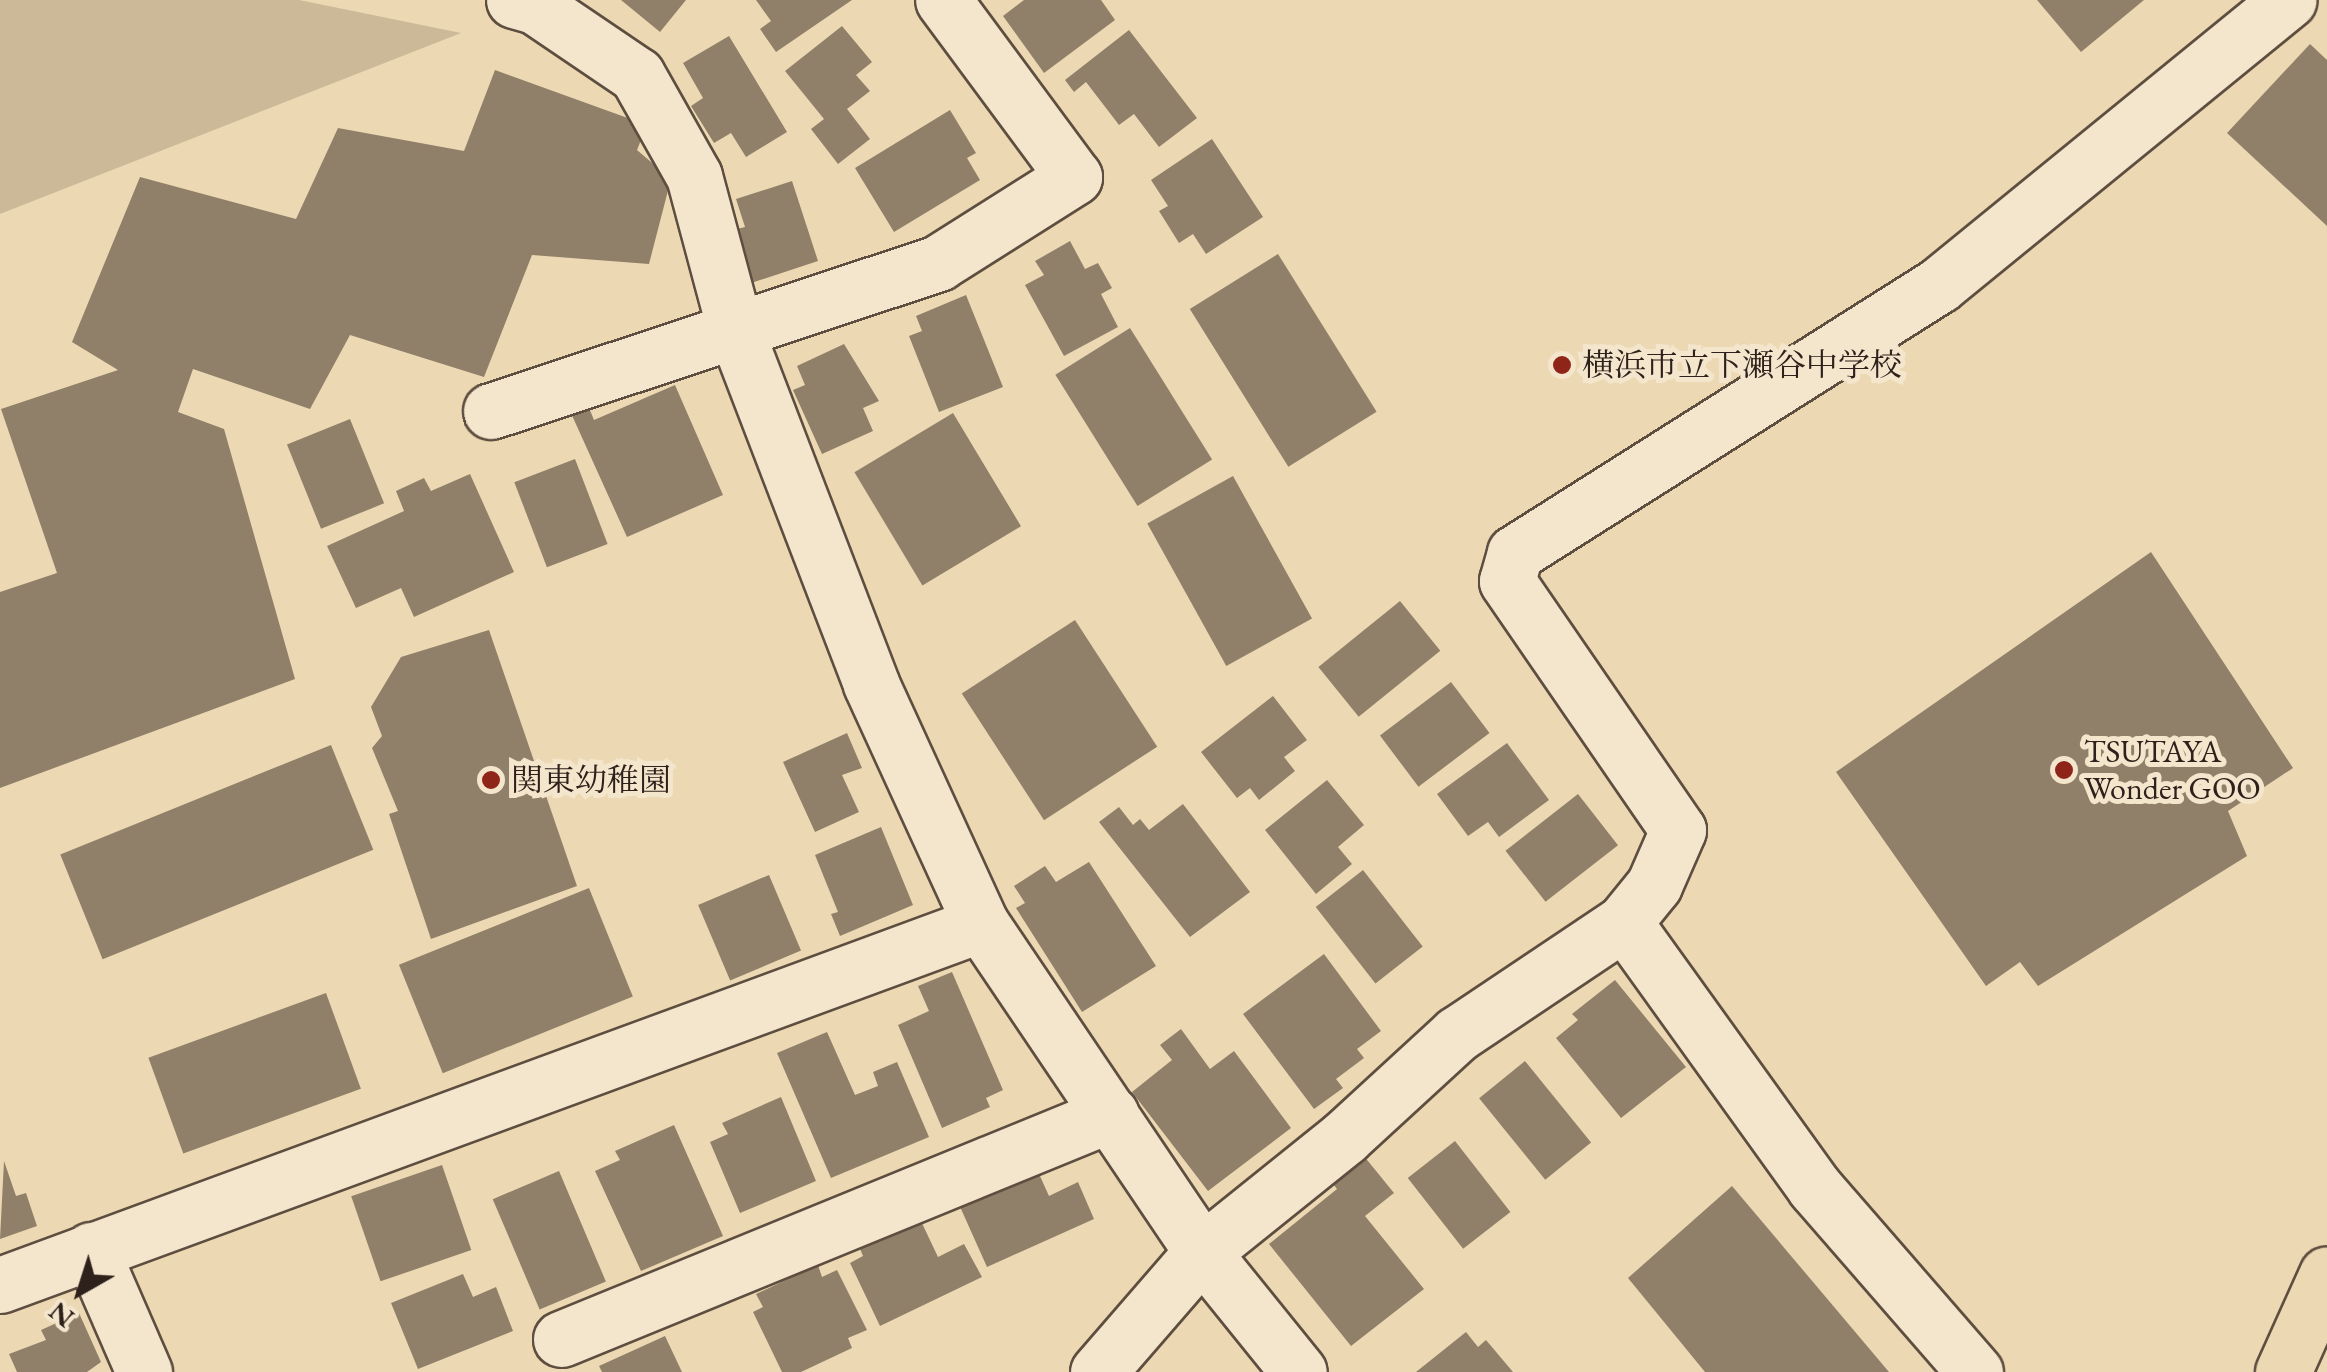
<!DOCTYPE html>
<html>
<head>
<meta charset="utf-8">
<style>
	body { margin:0 }
	#map { position:relative; width:2327px; height:1372px; overflow:hidden; background:#ecd8b2; font-family:"EB Garamond","Noto Serif JP",serif }
	div>[style] { position:absolute }
	.green>* { inset:0; background:#ccb998 }
	.building>* { inset:0; background:#918069; transform-origin:0 0 }
	.roads { filter:drop-shadow(2px 0 #5e4e40) drop-shadow(-2px 0 #5e4e40) drop-shadow(0 2px #5e4e40) drop-shadow(0 -2px #5e4e40) }
	.minor>* { height:55px; margin:-27.5px; padding:0 27.5px; transform-origin:27.5px; border-radius:27.5px; background:#f3e6cd }
	.major>* { height:55px; margin:-27.5px; padding:0 27.5px; transform-origin:27.5px; border-radius:27.5px; background:#ecd8b2 }
	.dots>* { width:28px; height:28px; translate:-50% -50%; box-sizing:border-box; border:5px solid #f3e6cd; border-radius:50% }
	span { translate:-50% -50%; white-space:nowrap; text-align:center; line-height:1.15; -webkit-text-stroke:10px #f3e6cd; paint-order:stroke }
	.poi-label { font-size:32px; color:#2e201a }
	.left { translate:0 -50%; text-align:left }
	.north { position:absolute; left:30px; top:1242px; width:100px; height:100px; -webkit-text-stroke:8px #f3e6cd; paint-order:stroke; rotate:219deg; font-size:28px; font-weight:700; line-height:40px; text-align:center; color:#2e201a }
	.north::after { content:''; display:block; margin:auto; width:35px; height:45px; background:#2e201a; clip-path:polygon(50% 0,100% 100%,50% 72%,0 100%) }
</style>
</head>
<body>
<div id="map">
	<div class="green">
		<i style="clip-path:polygon(0 0,299px 0,461px 33px,0 214px)"></i>
	</div>
	<div class="building">
		<i style="clip-path:polygon(621px 0,686px 0,660px 32px)"></i>
		<i style="clip-path:polygon(756px 0,852px 0,776px 52px,760px 29px,771px 21px)"></i>
		<i style="clip-path:polygon(1024px 0,1101px 0,1115px 20px,1044px 73px,1003px 16px)"></i>
		<i style="clip-path:polygon(2037px 0,2144px 0,2081px 52px)"></i>
		<i style="clip-path:polygon(842px 26px,872px 62px,856px 75px,870px 91px,847px 109px,870px 139px,838px 164px,811px 129px,824px 119px,785px 71px)"></i>
		<i style="clip-path:polygon(1129px 30px,1197px 118px,1159px 147px,1134px 114px,1119px 125px,1086px 82px,1074px 92px,1065px 80px)"></i>
		<i style="clip-path:polygon(729px 36px,787px 132px,746px 157px,731px 133px,714px 143px,691px 106px,703px 98px,683px 63px)"></i>
		<i style="clip-path:polygon(2310px 44px,2327px 60px,2327px 226px,2227px 133px)"></i>
		<i style="clip-path:polygon(495px 70px,647px 125px,637px 150px,671px 179px,649px 264px,532px 255px,484px 377px,350px 335px,310px 409px,193px 369px,178px 412px,224px 429px,295px 679px,0 788px,0 592px,57px 573px,1px 409px,118px 370px,72px 342px,140px 177px,296px 219px,338px 128px,464px 151px)"></i>
		<i style="clip-path:polygon(950px 110px,976px 153px,967px 158px,980px 180px,894px 232px,855px 168px)"></i>
		<i style="clip-path:polygon(1212px 139px,1263px 217px,1206px 254px,1193px 234px,1179px 243px,1159px 211px,1168px 206px,1151px 180px)"></i>
		<i style="clip-path:polygon(792px 181px,818px 261px,751px 283px,733px 230px,745px 227px,736px 199px)"></i>
		<i style="clip-path:polygon(1070px 241px,1085px 269px,1098px 263px,1112px 288px,1101px 294px,1118px 327px,1064px 356px,1025px 285px,1044px 275px,1035px 261px)"></i>
		<i style="left:1278px;top:254px;width:186px;height:104px;rotate:58deg"></i>
		<i style="clip-path:polygon(966px 295px,1003px 387px,939px 412px,909px 336px,922px 331px,916px 316px)"></i>
		<i style="left:1130px;top:328px;width:155px;height:88px;rotate:58deg"></i>
		<i style="clip-path:polygon(844px 344px,879px 401px,863px 408px,873px 431px,822px 454px,793px 390px,805px 385px,797px 366px)"></i>
		<i style="clip-path:polygon(675px 385px,723px 495px,627px 537px,570px 411px,587px 403px,594px 420px)"></i>
		<i style="left:953px;top:413px;width:132px;height:115px;rotate:59deg"></i>
		<i style="left:350px;top:419px;width:91px;height:68px;rotate:68deg"></i>
		<i style="left:575px;top:459px;width:91px;height:65px;rotate:69deg"></i>
		<i style="clip-path:polygon(470px 474px,514px 572px,414px 617px,401px 588px,356px 608px,327px 546px,404px 511px,396px 491px,424px 478px,431px 491px)"></i>
		<i style="left:1233px;top:476px;width:163px;height:98px;rotate:61deg"></i>
		<i style="clip-path:polygon(2151px 552px,2293px 768px,2228px 811px,2247px 856px,2038px 986px,2020px 962px,1986px 986px,1836px 772px)"></i>
		<i style="left:1400px;top:601px;width:64px;height:105px;rotate:51deg"></i>
		<i style="left:1075px;top:620px;width:151px;height:135px;rotate:57deg"></i>
		<i style="clip-path:polygon(489px 630px,577px 886px,431px 939px,389px 814px,398px 811px,372px 748px,382px 736px,371px 707px,401px 657px)"></i>
		<i style="left:1451px;top:682px;width:64px;height:89px;rotate:53deg"></i>
		<i style="clip-path:polygon(1273px 696px,1307px 740px,1284px 757px,1295px 771px,1259px 800px,1250px 788px,1237px 798px,1201px 752px)"></i>
		<i style="clip-path:polygon(847px 733px,862px 768px,842px 775px,859px 812px,815px 832px,783px 762px)"></i>
		<i style="clip-path:polygon(1507px 743px,1549px 800px,1499px 837px,1488px 822px,1468px 836px,1437px 794px)"></i>
		<i style="left:331px;top:745px;width:113px;height:292px;rotate:68deg"></i>
		<i style="clip-path:polygon(1327px 780px,1364px 825px,1338px 847px,1352px 864px,1316px 894px,1265px 830px)"></i>
		<i style="left:1578px;top:794px;width:65px;height:92px;rotate:52deg"></i>
		<i style="clip-path:polygon(1183px 804px,1250px 892px,1190px 937px,1099px 822px,1119px 807px,1133px 825px,1140px 819px,1149px 830px)"></i>
		<i style="clip-path:polygon(881px 827px,913px 905px,840px 936px,831px 914px,838px 912px,815px 855px)"></i>
		<i style="clip-path:polygon(1089px 862px,1156px 966px,1082px 1012px,1016px 908px,1025px 903px,1014px 886px,1045px 866px,1056px 882px)"></i>
		<i style="left:1363px;top:870px;width:97px;height:60px;rotate:52deg"></i>
		<i style="left:769px;top:875px;width:82px;height:77px;rotate:67deg"></i>
		<i style="left:589px;top:888px;width:117px;height:205px;rotate:68deg"></i>
		<i style="clip-path:polygon(1324px 954px,1381px 1031px,1357px 1049px,1364px 1058px,1336px 1079px,1343px 1088px,1314px 1109px,1243px 1014px)"></i>
		<i style="clip-path:polygon(952px 972px,1003px 1090px,986px 1098px,990px 1107px,942px 1128px,898px 1025px,929px 1011px,918px 986px)"></i>
		<i style="clip-path:polygon(1615px 980px,1686px 1067px,1621px 1118px,1556px 1038px,1578px 1020px,1572px 1014px)"></i>
		<i style="left:326px;top:993px;width:102px;height:189px;rotate:70deg"></i>
		<i style="clip-path:polygon(1181px 1029px,1210px 1069px,1234px 1051px,1291px 1128px,1208px 1191px,1132px 1092px,1172px 1060px,1160px 1045px)"></i>
		<i style="clip-path:polygon(827px 1032px,855px 1095px,878px 1086px,873px 1072px,897px 1062px,929px 1137px,831px 1178px,777px 1053px)"></i>
		<i style="left:1525px;top:1061px;width:105px;height:59px;rotate:51deg"></i>
		<i style="clip-path:polygon(781px 1097px,816px 1181px,740px 1213px,710px 1142px,728px 1134px,722px 1123px)"></i>
		<i style="clip-path:polygon(674px 1125px,723px 1236px,641px 1271px,595px 1171px,620px 1160px,615px 1151px)"></i>
		<i style="left:1455px;top:1141px;width:90px;height:60px;rotate:52deg"></i>
		<i style="clip-path:polygon(1359px 1150px,1394px 1193px,1365px 1216px,1424px 1289px,1351px 1346px,1269px 1244px,1337px 1189px,1327px 1176px)"></i>
		<i style="clip-path:polygon(4px 1161px,16px 1196px,26px 1193px,37px 1226px,0 1239px)"></i>
		<i style="left:442px;top:1165px;width:90px;height:96px;rotate:71deg"></i>
		<i style="clip-path:polygon(1035px 1165px,1049px 1196px,1078px 1182px,1094px 1219px,987px 1267px,957px 1200px)"></i>
		<i style="left:559px;top:1171px;width:120px;height:72px;rotate:67deg"></i>
		<i style="clip-path:polygon(1732px 1186px,1889px 1372px,1705px 1372px,1628px 1278px)"></i>
		<i style="clip-path:polygon(920px 1219px,938px 1257px,964px 1244px,982px 1277px,880px 1326px,850px 1263px,863px 1256px,860px 1249px)"></i>
		<i style="clip-path:polygon(818px 1265px,822px 1277px,837px 1270px,867px 1330px,848px 1338px,852px 1348px,801px 1372px,782px 1372px,753px 1312px,763px 1307px,756px 1294px)"></i>
		<i style="clip-path:polygon(463px 1274px,473px 1297px,496px 1287px,513px 1331px,418px 1369px,391px 1303px)"></i>
		<i style="clip-path:polygon(79px 1313px,101px 1362px,87px 1372px,17px 1372px,9px 1354px,46px 1340px,41px 1330px)"></i>
		<i style="clip-path:polygon(1466px 1332px,1478px 1347px,1486px 1340px,1513px 1372px,1416px 1372px)"></i>
		<i style="clip-path:polygon(665px 1336px,682px 1372px,602px 1372px,599px 1366px)"></i>
	</div>
	<div class="roads">
		<div class="minor">
			<i style="left:514px;top:0;width:22px;rotate:16deg"></i>
			<i style="left:535px;top:6px;width:123px;rotate:34.1deg"></i>
			<i style="left:637px;top:75px;width:116px;rotate:60.6deg"></i>
			<i style="left:694px;top:176px;width:158px;rotate:75deg"></i>
			<i style="left:735px;top:329px;width:380px;rotate:69deg"></i>
			<i style="left:871px;top:684px;width:264px;rotate:65.4deg"></i>
			<i style="left:491px;top:411px;width:471px;rotate:-18.3deg"></i>
			<i style="left:938px;top:263px;width:161px;rotate:-32.3deg"></i>
			<i style="left:1074px;top:177px;width:220px;rotate:-126.5deg"></i>
			<i style="left:91px;top:1250px;width:133px;rotate:66.5deg"></i>
			<i style="left:0;top:1285px;width:1045px;rotate:-20.2deg"></i>
			<i style="left:981px;top:924px;width:396px;rotate:56deg"></i>
			<i style="left:1202px;top:1252px;width:154px;rotate:51.1deg"></i>
			<i style="left:561px;top:1339px;width:594px;rotate:-22.25deg"></i>
			<i style="left:1098px;top:1372px;width:159px;rotate:-49.1deg"></i>
			<i style="left:1202px;top:1252px;width:184px;rotate:-38.8deg"></i>
			<i style="left:1345px;top:1137px;width:152px;rotate:-42.6deg"></i>
			<i style="left:1457px;top:1034px;width:201px;rotate:-33.8deg"></i>
			<i style="left:1975px;top:1372px;width:244px;rotate:-131deg"></i>
			<i style="left:1815px;top:1188px;width:327px;rotate:-125.7deg"></i>
			<i style="left:1624px;top:922px;width:48px;rotate:-51deg"></i>
			<i style="left:1654px;top:885px;width:60px;rotate:-66.4deg"></i>
			<i style="left:1678px;top:830px;width:302px;rotate:-124.5deg"></i>
			<i style="left:1507px;top:581px;width:29px;rotate:-74deg"></i>
			<i style="left:1515px;top:553px;width:502px;rotate:-32.3deg"></i>
			<i style="left:1939px;top:285px;width:451px;rotate:-39.2deg"></i>
		</div>
		<div class="major">
			<i style="left:2283px;top:1372px;width:107px;rotate:-65.8deg"></i>
		</div>
	</div>
	<div class="dots">
		<i style="left:1562px;top:365px;background:#8f2418"></i>
		<i style="left:2064px;top:770px;background:#8f2418"></i>
		<i style="left:491px;top:780px;background:#8f2418"></i>
	</div>
	<div class="poi-label">
		<span class="left" style="left:1582px;top:365px">横浜市立下瀬谷中学校</span>
		<span class="left" style="left:2084px;top:770px">TSUTAYA<br>Wonder GOO</span>
		<span class="left" style="left:511px;top:780px">関東幼稚園</span>
	</div>
	<div class="north">N</div>
</div>
</body>
</html>
